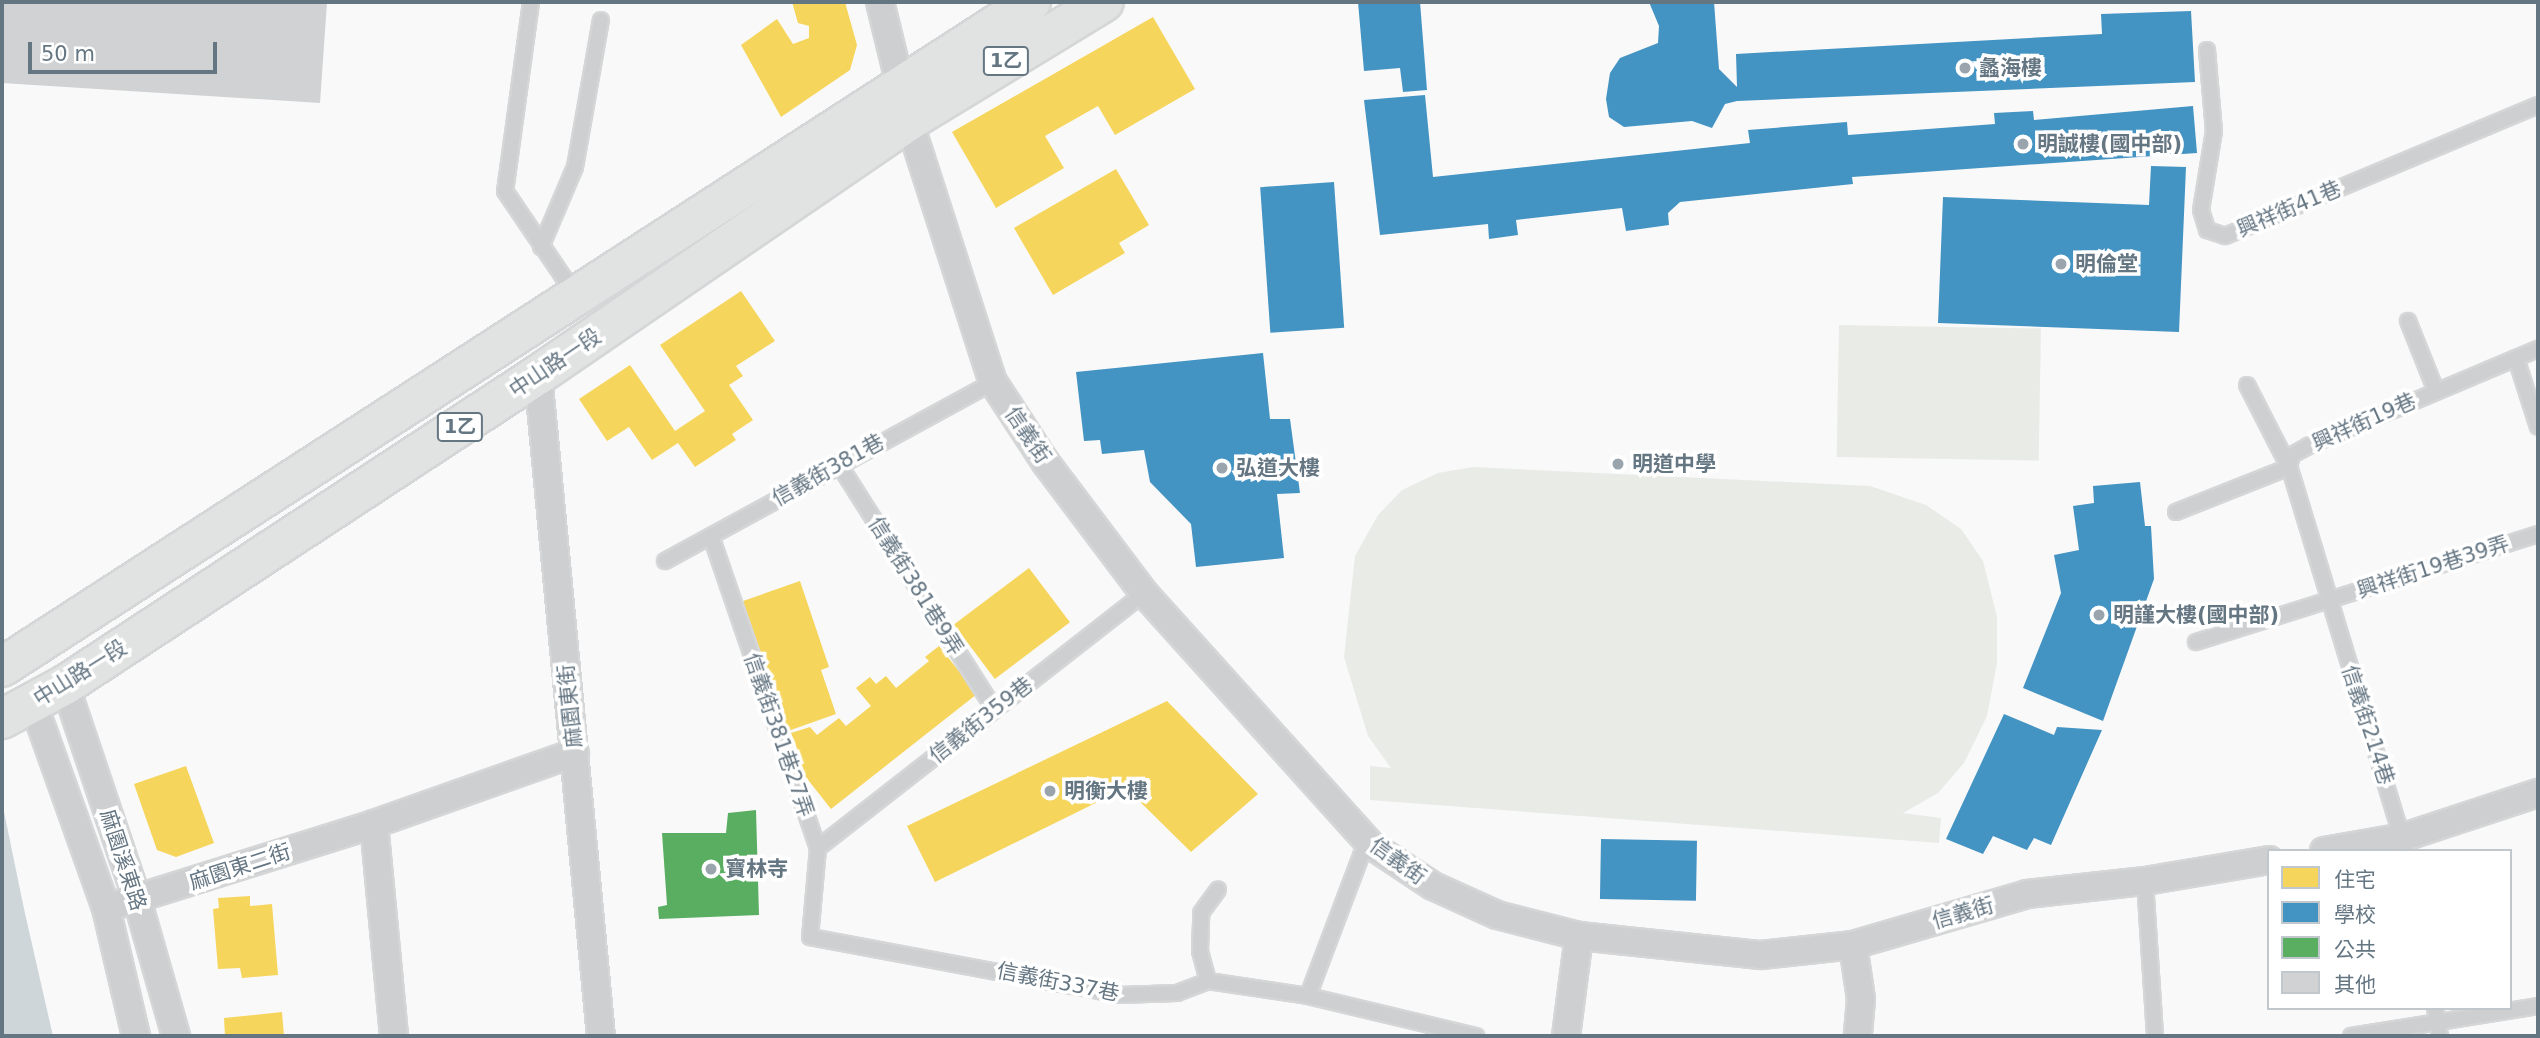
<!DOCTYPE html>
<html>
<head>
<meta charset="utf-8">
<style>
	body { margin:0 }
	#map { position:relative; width:2540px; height:1038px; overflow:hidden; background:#f9f9f9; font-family:"DejaVu Sans","Noto Sans TC",sans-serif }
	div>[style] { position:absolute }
	.green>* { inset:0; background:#e8ebe6; transform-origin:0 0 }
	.water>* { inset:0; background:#ced6d9 }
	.homes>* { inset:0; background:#f6d55c; transform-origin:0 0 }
	.schools>* { inset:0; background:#4393c3; transform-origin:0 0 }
	.public>* { inset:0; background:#5aae61 }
	.building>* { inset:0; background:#d0d2d3 }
	.roads { filter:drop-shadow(2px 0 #d5d6d7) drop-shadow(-2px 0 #d5d6d7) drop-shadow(0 2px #d5d6d7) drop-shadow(0 -2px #d5d6d7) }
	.service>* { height:14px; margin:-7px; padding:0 7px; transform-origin:7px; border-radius:7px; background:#cecfd0 }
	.minor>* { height:26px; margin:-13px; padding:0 13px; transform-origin:13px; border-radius:13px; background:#cecfd0 }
	.primary>* { height:38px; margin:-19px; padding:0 19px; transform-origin:19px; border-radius:19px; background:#e1e2e2 }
	.dots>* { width:19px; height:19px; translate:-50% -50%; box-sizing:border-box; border:4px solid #fff; border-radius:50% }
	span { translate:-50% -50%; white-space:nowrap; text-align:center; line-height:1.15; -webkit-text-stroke:7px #fff; paint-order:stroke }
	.shield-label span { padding:2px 5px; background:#fff; border:2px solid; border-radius:5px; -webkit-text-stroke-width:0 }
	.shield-label { font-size:19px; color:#657683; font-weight:700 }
	.poi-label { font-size:21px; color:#657683; font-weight:700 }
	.left { translate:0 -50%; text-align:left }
	.street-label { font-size:21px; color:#657683 }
	.frame { position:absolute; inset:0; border:4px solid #657683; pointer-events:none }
	.legend { position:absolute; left:2267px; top:849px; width:245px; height:161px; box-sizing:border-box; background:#fff; border:2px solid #c1c8cd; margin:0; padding:9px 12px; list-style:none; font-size:21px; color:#657683 }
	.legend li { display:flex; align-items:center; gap:14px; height:35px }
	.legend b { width:35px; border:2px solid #c1c8cd }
	.scale { position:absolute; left:28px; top:42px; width:189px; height:32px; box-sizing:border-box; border:4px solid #657683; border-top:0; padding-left:9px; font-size:21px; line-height:24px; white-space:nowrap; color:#657683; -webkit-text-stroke:5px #fff; paint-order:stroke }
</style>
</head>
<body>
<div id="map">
	<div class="green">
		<i style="left:1839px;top:325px;width:202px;height:132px;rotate:1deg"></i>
		<i style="clip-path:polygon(1473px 467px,1870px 486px,1926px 505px,1961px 529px,1983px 561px,1997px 617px,1997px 663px,1987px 716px,1964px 763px,1938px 793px,1903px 813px,1941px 818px,1939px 843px,1370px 800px,1370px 766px,1391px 768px,1368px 736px,1344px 657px,1355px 556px,1378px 515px,1402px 490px,1438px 473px)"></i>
	</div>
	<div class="water">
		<i style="clip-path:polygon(2px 802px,24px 909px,53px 1036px,2px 1036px)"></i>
	</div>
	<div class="homes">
		<i style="clip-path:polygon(792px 2px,845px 2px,857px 45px,850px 70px,781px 117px,741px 45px,777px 19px,793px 44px,809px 38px,809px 26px,798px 23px)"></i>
		<i style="clip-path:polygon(1153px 17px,1195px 89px,1115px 135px,1098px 106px,1045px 136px,1064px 168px,996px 208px,952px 132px)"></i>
		<i style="clip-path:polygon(1116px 169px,1149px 225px,1119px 243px,1125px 253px,1053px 295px,1014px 228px)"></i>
		<i style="clip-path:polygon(741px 291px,775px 341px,736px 366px,743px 376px,729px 385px,753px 420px,732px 434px,736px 440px,695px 467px,678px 443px,652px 460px,629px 427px,607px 441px,579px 399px,630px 365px,675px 431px,705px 411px,660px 345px)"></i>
		<i style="left:1029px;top:568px;width:68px;height:94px;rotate:53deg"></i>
		<i style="clip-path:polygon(800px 581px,829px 667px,821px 670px,836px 714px,788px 731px,743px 601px)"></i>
		<i style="clip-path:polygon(939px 646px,977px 694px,831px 809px,790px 757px,798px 751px,791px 733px,810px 727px,817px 735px,839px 718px,846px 726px,871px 706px,856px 688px,870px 677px,876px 684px,886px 676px,896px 688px,929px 661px,925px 657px)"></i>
		<i style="clip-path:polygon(1167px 701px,1258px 794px,1191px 852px,1126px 788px,935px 882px,907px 826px)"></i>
		<i style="clip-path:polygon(186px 766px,214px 843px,176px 857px,157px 850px,134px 784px)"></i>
		<i style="clip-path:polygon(250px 896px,250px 906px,272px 904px,278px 975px,242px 978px,240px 968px,218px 969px,213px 909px,219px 908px,218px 898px)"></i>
		<i style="clip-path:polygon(282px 1012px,284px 1036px,225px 1036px,224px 1018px)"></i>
	</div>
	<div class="schools">
		<i style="clip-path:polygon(1358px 2px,1420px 2px,1427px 90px,1403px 92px,1400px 68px,1364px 71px)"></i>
		<i style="clip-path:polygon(1649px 2px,1714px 2px,1719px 69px,1737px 87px,1736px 54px,2102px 34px,2101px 14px,2191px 11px,2195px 82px,1737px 101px,1725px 104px,1712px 128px,1692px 121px,1624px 127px,1609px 117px,1606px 99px,1610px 73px,1620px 58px,1658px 43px,1659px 26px)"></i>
		<i style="clip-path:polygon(1425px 95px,1433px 177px,1750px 143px,1748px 130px,1847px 122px,1848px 135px,1995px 124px,1994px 113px,2033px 111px,2034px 120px,2193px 106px,2197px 153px,1852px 177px,1853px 184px,1680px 202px,1668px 213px,1669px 225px,1626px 231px,1622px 208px,1516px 220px,1518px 235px,1489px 239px,1488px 224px,1380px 235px,1364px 100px)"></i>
		<i style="clip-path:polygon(2151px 166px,2186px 167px,2179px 332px,1938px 323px,1943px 197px,2149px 205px)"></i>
		<i style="left:1334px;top:182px;width:146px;height:74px;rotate:86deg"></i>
		<i style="clip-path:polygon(1263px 353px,1270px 419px,1290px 419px,1300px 493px,1277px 494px,1284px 558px,1196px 567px,1191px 524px,1150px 482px,1144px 450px,1102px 454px,1100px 440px,1084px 441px,1076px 372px)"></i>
		<i style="clip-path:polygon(2140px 482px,2145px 526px,2151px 526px,2154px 579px,2103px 721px,2023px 688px,2061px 593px,2054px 555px,2079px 550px,2073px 506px,2094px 503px,2093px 486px)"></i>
		<i style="clip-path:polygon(2004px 714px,2054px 735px,2057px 727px,2102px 730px,2051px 845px,2034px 838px,2027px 850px,1993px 836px,1983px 854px,1946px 839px)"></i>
		<i style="left:1601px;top:839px;width:96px;height:60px;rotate:1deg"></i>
	</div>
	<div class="public">
		<i style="clip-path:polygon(756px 810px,759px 915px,659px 919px,658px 907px,667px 905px,662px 833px,726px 833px,728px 813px)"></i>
	</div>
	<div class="building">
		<i style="clip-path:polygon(2px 2px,327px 2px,320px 103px,2px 83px)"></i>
	</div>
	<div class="roads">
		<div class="service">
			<i style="left:531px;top:2px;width:191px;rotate:97.8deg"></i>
			<i style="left:505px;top:191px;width:127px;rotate:55.9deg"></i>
			<i style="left:2207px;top:50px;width:81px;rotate:85.1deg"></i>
			<i style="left:2214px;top:131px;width:80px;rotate:99.3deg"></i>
			<i style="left:2201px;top:210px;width:21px;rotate:73deg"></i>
			<i style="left:2207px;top:230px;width:19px;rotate:18deg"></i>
			<i style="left:2225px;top:236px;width:339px;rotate:-22.7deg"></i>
			<i style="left:541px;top:247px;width:87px;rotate:-67deg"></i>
			<i style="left:575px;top:167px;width:149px;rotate:-80deg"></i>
			<i style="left:2408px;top:321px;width:75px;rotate:68.2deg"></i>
			<i style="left:2516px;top:358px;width:72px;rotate:72.3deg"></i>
			<i style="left:838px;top:463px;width:291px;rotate:57.6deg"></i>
			<i style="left:2176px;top:512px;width:122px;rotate:-21.7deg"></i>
			<i style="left:2289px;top:467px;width:92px;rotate:-117.1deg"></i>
			<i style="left:711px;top:536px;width:330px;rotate:71.1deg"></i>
			<i style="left:818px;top:848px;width:89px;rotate:95.1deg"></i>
			<i style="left:810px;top:937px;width:315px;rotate:10.6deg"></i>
			<i style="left:1120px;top:995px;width:57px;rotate:-2deg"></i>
			<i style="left:1177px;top:993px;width:33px;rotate:-21deg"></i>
			<i style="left:1208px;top:981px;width:101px;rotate:8.5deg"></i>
			<i style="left:1308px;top:996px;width:150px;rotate:-69.3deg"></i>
			<i style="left:1361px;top:856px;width:15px;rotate:-48deg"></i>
			<i style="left:665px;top:561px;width:374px;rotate:-28.6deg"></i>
			<i style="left:2196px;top:642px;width:359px;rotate:-17.5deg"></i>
			<i style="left:818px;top:848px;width:414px;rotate:-38deg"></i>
			<i style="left:2406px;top:851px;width:401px;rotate:-106.9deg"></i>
			<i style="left:2289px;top:467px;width:12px;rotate:-76deg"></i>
			<i style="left:2292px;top:455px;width:18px;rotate:-29deg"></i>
			<i style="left:2308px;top:446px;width:250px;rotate:-22.9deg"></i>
			<i style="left:2145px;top:881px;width:155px;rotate:86.3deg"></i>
			<i style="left:1208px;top:981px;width:31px;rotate:-105deg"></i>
			<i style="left:1200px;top:951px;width:38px;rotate:-88deg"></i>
			<i style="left:1201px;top:913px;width:29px;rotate:-54deg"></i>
			<i style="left:1308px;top:996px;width:173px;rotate:13.4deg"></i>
			<i style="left:2435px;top:1008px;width:28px;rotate:80deg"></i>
			<i style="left:2351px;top:1036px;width:189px;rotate:-9.1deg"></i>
		</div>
		<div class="minor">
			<i style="left:880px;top:2px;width:122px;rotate:76.3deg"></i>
			<i style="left:909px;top:121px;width:274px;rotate:72.2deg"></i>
			<i style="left:993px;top:382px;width:97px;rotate:56.8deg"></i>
			<i style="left:1046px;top:463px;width:163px;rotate:53deg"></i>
			<i style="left:1144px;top:593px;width:339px;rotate:48deg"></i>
			<i style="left:1371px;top:845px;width:74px;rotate:33.5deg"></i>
			<i style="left:1433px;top:886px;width:70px;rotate:24.4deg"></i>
			<i style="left:1497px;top:915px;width:85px;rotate:14.4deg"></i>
			<i style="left:1579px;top:936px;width:183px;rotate:6deg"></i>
			<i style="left:1761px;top:955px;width:93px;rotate:-6.2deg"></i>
			<i style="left:1853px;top:945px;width:181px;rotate:-16.3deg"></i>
			<i style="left:2027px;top:894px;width:119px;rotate:-6.3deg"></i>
			<i style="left:2145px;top:881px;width:126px;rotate:-9.6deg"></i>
			<i style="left:538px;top:375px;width:664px;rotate:84.56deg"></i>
			<i style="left:65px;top:685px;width:226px;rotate:71.4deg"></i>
			<i style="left:137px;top:899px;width:142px;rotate:74.1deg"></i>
			<i style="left:33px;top:703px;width:218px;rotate:70.4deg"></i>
			<i style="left:106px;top:908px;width:131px;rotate:76.8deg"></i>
			<i style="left:374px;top:824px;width:213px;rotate:84.6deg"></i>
			<i style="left:2324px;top:851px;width:81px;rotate:-9.9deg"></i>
			<i style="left:2404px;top:837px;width:141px;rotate:-18.2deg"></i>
			<i style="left:106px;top:908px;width:281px;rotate:-17.4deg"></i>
			<i style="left:374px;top:824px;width:213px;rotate:-19.5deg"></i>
			<i style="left:1853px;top:945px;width:55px;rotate:81.6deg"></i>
			<i style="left:1861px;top:999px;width:37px;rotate:95deg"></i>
			<i style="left:1566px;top:1036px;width:101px;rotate:-82.6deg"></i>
		</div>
		<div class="primary">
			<i style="left:2px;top:667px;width:1225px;rotate:-32.87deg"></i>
			<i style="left:2px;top:719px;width:72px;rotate:-28.4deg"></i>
			<i style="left:65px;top:685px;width:566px;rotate:-33.24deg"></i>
			<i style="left:538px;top:375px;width:450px;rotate:-34.4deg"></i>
			<i style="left:909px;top:121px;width:228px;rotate:-31.4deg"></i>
		</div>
	</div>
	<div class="dots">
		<i style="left:1965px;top:68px;background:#99a4ac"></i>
		<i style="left:2023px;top:144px;background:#99a4ac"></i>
		<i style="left:2061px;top:264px;background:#99a4ac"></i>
		<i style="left:1618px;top:464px;background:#99a4ac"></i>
		<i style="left:1222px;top:468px;background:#99a4ac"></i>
		<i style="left:2099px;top:615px;background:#99a4ac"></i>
		<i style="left:1050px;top:791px;background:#99a4ac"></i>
		<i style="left:711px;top:869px;background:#99a4ac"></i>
	</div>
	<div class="shield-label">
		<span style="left:1006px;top:61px">1乙</span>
		<span style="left:460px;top:427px">1乙</span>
	</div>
	<div class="poi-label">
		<span class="left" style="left:1979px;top:68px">蠡海樓</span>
		<span class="left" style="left:2037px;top:144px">明誠樓(國中部)</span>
		<span class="left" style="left:2075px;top:264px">明倫堂</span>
		<span class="left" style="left:1632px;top:464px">明道中學</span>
		<span class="left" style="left:1236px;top:468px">弘道大樓</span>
		<span class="left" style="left:2113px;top:615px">明謹大樓(國中部)</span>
		<span class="left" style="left:1064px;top:791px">明衡大樓</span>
		<span class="left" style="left:725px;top:869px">寶林寺</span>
	</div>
	<div class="street-label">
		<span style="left:2289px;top:209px;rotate:-23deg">興祥街41巷</span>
		<span style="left:555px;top:363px;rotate:-34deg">中山路一段</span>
		<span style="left:2364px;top:422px;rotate:-24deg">興祥街19巷</span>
		<span style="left:1028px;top:435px;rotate:56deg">信義街</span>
		<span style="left:828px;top:470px;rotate:-29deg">信義街381巷</span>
		<span style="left:2433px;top:567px;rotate:-18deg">興祥街19巷39弄</span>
		<span style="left:916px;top:586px;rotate:58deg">信義街381巷9弄</span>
		<span style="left:80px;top:673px;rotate:-32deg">中山路一段</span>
		<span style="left:570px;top:706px;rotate:-96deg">麻園東街</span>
		<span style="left:981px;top:720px;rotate:-38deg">信義街359巷</span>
		<span style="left:2368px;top:725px;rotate:72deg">信義街214巷</span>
		<span style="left:779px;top:735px;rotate:71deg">信義街381巷27弄</span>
		<span style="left:123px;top:860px;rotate:72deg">麻園溪東路</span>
		<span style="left:1398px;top:861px;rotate:36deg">信義街</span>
		<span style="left:240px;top:867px;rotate:-18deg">麻園東二街</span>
		<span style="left:1963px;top:913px;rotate:-16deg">信義街</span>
		<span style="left:1058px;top:982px;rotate:11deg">信義街337巷</span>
	</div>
	<div class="frame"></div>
	<ul class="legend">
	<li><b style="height:19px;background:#f6d55c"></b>住宅</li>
	<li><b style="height:19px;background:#4393c3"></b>學校</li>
	<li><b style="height:19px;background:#5aae61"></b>公共</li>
	<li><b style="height:19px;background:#d0d2d3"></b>其他</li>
	</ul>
	<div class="scale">50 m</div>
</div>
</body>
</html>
